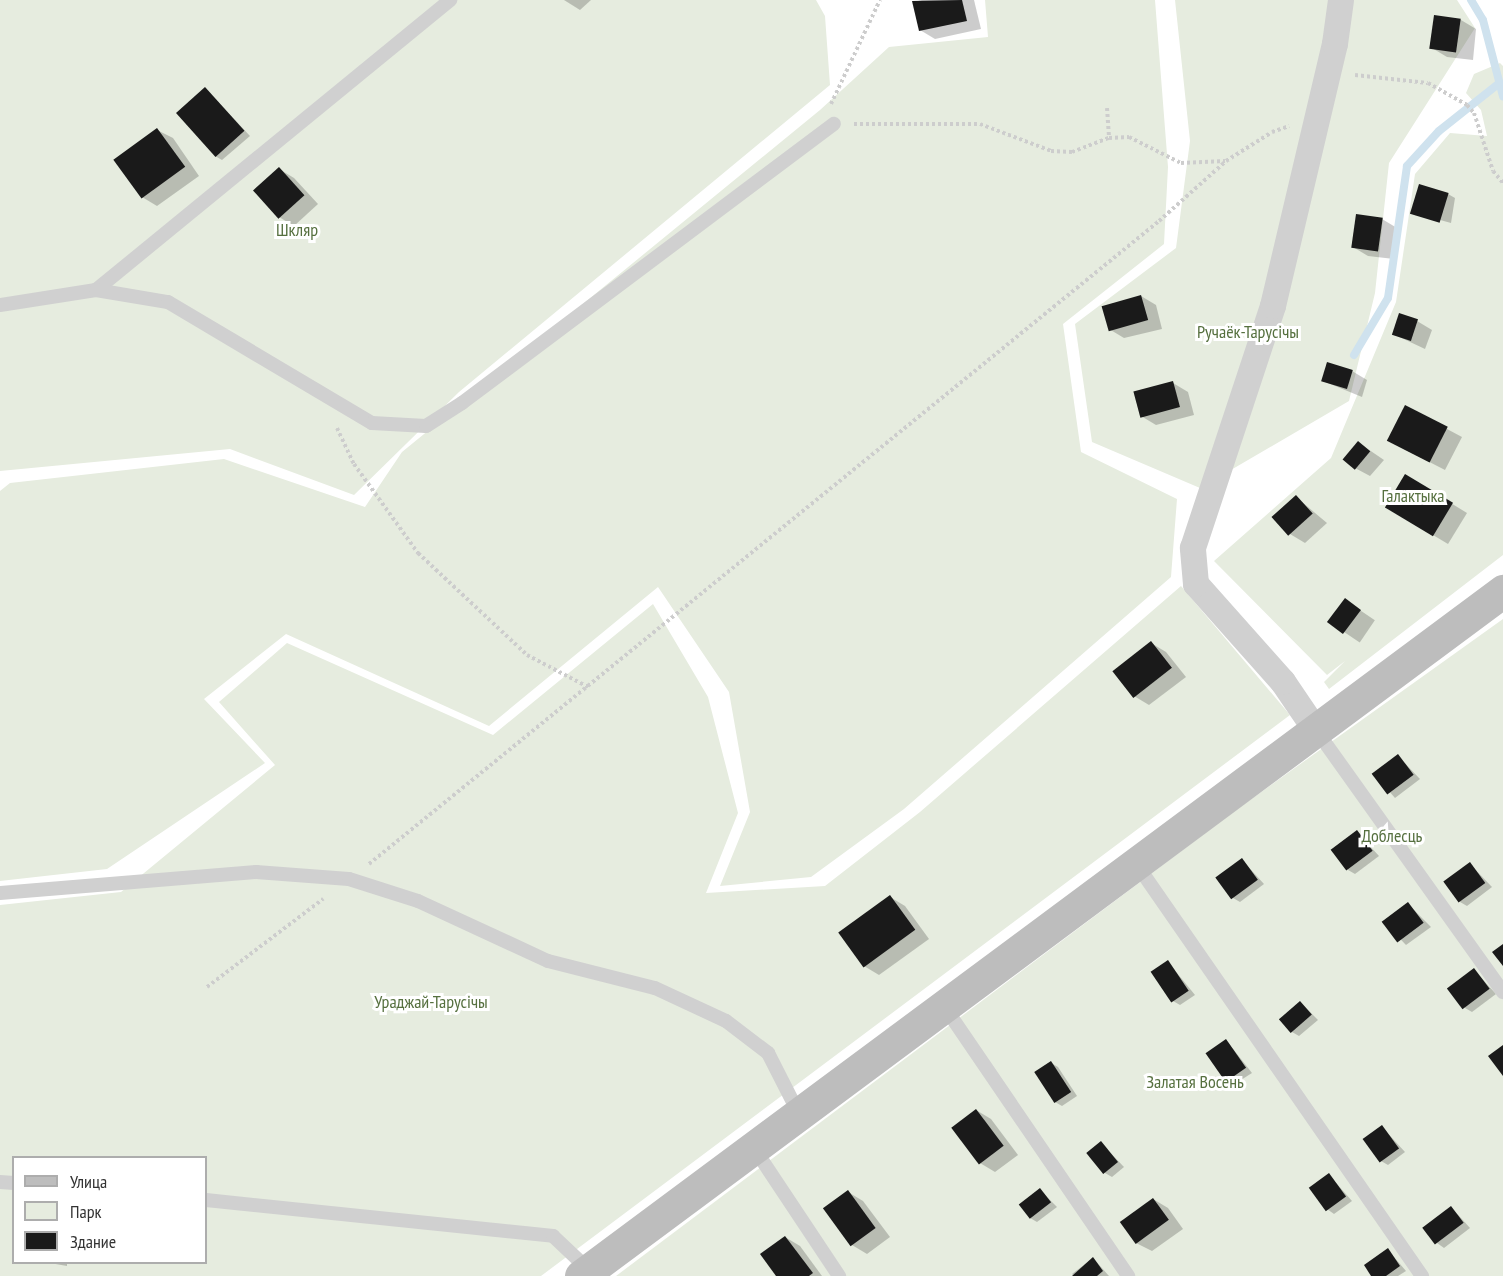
<!DOCTYPE html>
<html>
<head>
<meta charset="utf-8">
<style>
	body { margin:0 }
	#map { position:relative; width:1503px; height:1276px; overflow:hidden; background:#fff; font-family:"PT Sans Narrow",sans-serif }
	div>[style] { position:absolute }
	.green>* { inset:0; background:#e6ecdf }
	.shadow>* { inset:0; background:#0003; transform-origin:0 0 }
	.stream>* { height:8px; margin:-4px; padding:0 4px; transform-origin:4px; border-radius:4px; background:#cfe2ee }
	.building>* { inset:0; background:#1a1a1a; transform-origin:0 0 }
	.path>* { height:4px; margin-top:-2px; transform-origin:0; background:repeating-linear-gradient(90deg,#cdcdcd 0 3px,transparent 0 6px) }
	.lane>* { height:14px; margin:-7px; padding:0 7px; transform-origin:7px; border-radius:7px; background:#d0d0d0 }
	.street>* { height:26px; margin:-13px; padding:0 13px; transform-origin:13px; border-radius:13px; background:#d0d0d0 }
	.secondary>* { height:33px; margin:-16.5px; padding:0 16.5px; transform-origin:16.5px; border-radius:16.5px; background:#bdbdbd }
	span { translate:-50% -50%; white-space:nowrap; text-align:center; line-height:1.15; -webkit-text-stroke:6px #fff; paint-order:stroke }
	.park-label { font-size:18px; color:#56703f }
	.legend { position:absolute; left:12px; top:1156px; width:195px; height:108px; box-sizing:border-box; background:#fff; border:2px solid #adadad; margin:0; padding:8px 10px; list-style:none; font-size:18px; color:#333 }
	.legend li { display:flex; align-items:center; gap:12px; height:30px }
	.legend b { width:30px; border:2px solid #adadad }
</style>
</head>
<body>
<div id="map">
	<div class="green">
		<i style="clip-path:polygon(0 0,816px 0,825px 16px,830px 85px,459px 392px,354px 495px,230px 449px,0 471px)"></i>
		<i style="clip-path:polygon(985px 0,1155px 0,1168px 167px,1164px 244px,1063px 324px,1081px 452px,1177px 499px,1171px 577px,904px 809px,811px 877px,720px 886px,750px 812px,729px 692px,658px 587px,489px 726px,286px 634px,204px 699px,265px 763px,107px 869px,0 881px,0 491px,10px 483px,224px 459px,365px 507px,402px 452px,820px 110px,889px 47px,988px 37px)"></i>
		<i style="clip-path:polygon(1175px 0,1457px 0,1475px 28px,1389px 163px,1375px 293px,1349px 401px,1200px 488px,1092px 442px,1075px 324px,1176px 248px,1190px 141px)"></i>
		<i style="clip-path:polygon(1500px 63px,1503px 66px,1503px 555px,1329px 689px,1324px 682px,1345px 661px,1327px 675px,1214px 561px,1331px 458px,1396px 302px,1415px 174px,1450px 133px,1487px 136px,1481px 110px,1466px 93px,1474px 74px)"></i>
		<i style="clip-path:polygon(evenodd,1181px 586px,1290px 715px,541px 1276px,0 1276px,0 905px,121px 892px,275px 765px,219px 702px,287px 643px,493px 735px,653px 604px,708px 697px,738px 813px,706px 893px,825px 886px,920px 812px,1181px 586px,14px 1158px,206px 1158px,206px 1262px,14px 1262px,14px 1158px)"></i>
		<i style="clip-path:polygon(1503px 619px,1503px 1276px,616px 1276px,1236px 810px)"></i>
	</div>
	<div class="shadow">
		<i style="clip-path:polygon(564px 0,591px 0,580px 10px)"></i>
		<i style="clip-path:polygon(922px 0,974px 0,981px 29px,935px 39px,920px 30px,914px 2px)"></i>
		<i style="clip-path:polygon(1435px 17px,1461px 20px,1476px 29px,1473px 60px,1447px 57px,1432px 48px)"></i>
		<i style="clip-path:polygon(206px 89px,250px 136px,222px 160px,215px 156px)"></i>
		<i style="clip-path:polygon(157px 130px,173px 138px,199px 176px,157px 206px,142px 197px)"></i>
		<i style="clip-path:polygon(279px 169px,294px 178px,318px 204px,294px 226px,279px 217px)"></i>
		<i style="clip-path:polygon(1448px 194px,1455px 198px,1451px 223px,1415px 213px)"></i>
		<i style="clip-path:polygon(1382px 219px,1397px 228px,1394px 259px,1368px 256px,1353px 247px)"></i>
		<i style="clip-path:polygon(1141px 296px,1156px 305px,1162px 329px,1124px 338px,1109px 329px)"></i>
		<i style="clip-path:polygon(1417px 321px,1432px 330px,1425px 349px,1393px 334px)"></i>
		<i style="clip-path:polygon(1352px 371px,1367px 380px,1362px 397px,1323px 381px)"></i>
		<i style="clip-path:polygon(1173px 383px,1188px 392px,1194px 415px,1156px 425px,1141px 416px)"></i>
		<i style="clip-path:polygon(1447px 429px,1462px 437px,1445px 470px,1404px 449px)"></i>
		<i style="clip-path:polygon(1359px 443px,1384px 460px,1370px 476px,1355px 468px)"></i>
		<i style="clip-path:polygon(1420px 484px,1467px 513px,1448px 544px,1433px 535px)"></i>
		<i style="clip-path:polygon(1296px 497px,1327px 523px,1305px 543px,1290px 534px)"></i>
		<i style="left:1345px;top:600px;width:36px;height:27px;rotate:34deg"></i>
		<i style="clip-path:polygon(1151px 643px,1166px 652px,1186px 677px,1149px 705px,1134px 696px)"></i>
		<i style="clip-path:polygon(1398px 756px,1420px 779px,1395px 798px,1374px 774px)"></i>
		<i style="clip-path:polygon(1357px 832px,1379px 856px,1355px 874px,1348px 870px)"></i>
		<i style="clip-path:polygon(1242px 860px,1264px 884px,1240px 902px,1233px 898px)"></i>
		<i style="clip-path:polygon(1470px 864px,1492px 887px,1467px 906px,1460px 902px)"></i>
		<i style="clip-path:polygon(890px 897px,905px 906px,929px 939px,879px 975px,864px 966px)"></i>
		<i style="clip-path:polygon(1408px 904px,1431px 927px,1406px 945px,1384px 922px)"></i>
		<i style="clip-path:polygon(1168px 962px,1195px 995px,1180px 1005px,1173px 1001px)"></i>
		<i style="clip-path:polygon(1474px 970px,1496px 994px,1472px 1012px,1465px 1008px)"></i>
		<i style="clip-path:polygon(1301px 1003px,1318px 1020px,1299px 1036px,1292px 1032px)"></i>
		<i style="clip-path:polygon(1226px 1040px,1252px 1073px,1233px 1085px,1226px 1081px)"></i>
		<i style="clip-path:polygon(1051px 1063px,1058px 1067px,1077px 1096px,1062px 1106px,1055px 1102px)"></i>
		<i style="clip-path:polygon(976px 1110px,991px 1119px,1018px 1155px,995px 1172px,980px 1163px)"></i>
		<i style="clip-path:polygon(1382px 1127px,1405px 1152px,1388px 1165px,1381px 1161px)"></i>
		<i style="clip-path:polygon(1101px 1143px,1124px 1167px,1112px 1177px,1105px 1173px)"></i>
		<i style="clip-path:polygon(1329px 1175px,1352px 1201px,1334px 1214px,1327px 1209px)"></i>
		<i style="clip-path:polygon(1040px 1190px,1057px 1207px,1037px 1222px,1030px 1218px)"></i>
		<i style="clip-path:polygon(848px 1192px,863px 1201px,890px 1237px,867px 1254px,852px 1245px)"></i>
		<i style="clip-path:polygon(1153px 1199px,1168px 1208px,1183px 1229px,1152px 1251px,1136px 1243px)"></i>
		<i style="clip-path:polygon(1451px 1207px,1470px 1228px,1444px 1248px,1437px 1243px)"></i>
		<i style="clip-path:polygon(785px 1237px,800px 1246px,822px 1276px,778px 1276px)"></i>
		<i style="clip-path:polygon(1388px 1250px,1406px 1271px,1398px 1276px,1373px 1276px)"></i>
		<i style="clip-path:polygon(1093px 1258px,1109px 1276px,1074px 1276px,1072px 1274px)"></i>
		<i style="clip-path:polygon(44px 1262px,67px 1262px,67px 1266px)"></i>
	</div>
	<div class="stream">
		<i style="left:1471px;top:0;width:23px;rotate:59deg"></i>
		<i style="left:1483px;top:20px;width:79px;rotate:75.3deg"></i>
		<i style="left:1354px;top:355px;width:66px;rotate:-59.2deg"></i>
		<i style="left:1388px;top:298px;width:133px;rotate:-81.8deg"></i>
		<i style="left:1407px;top:166px;width:47px;rotate:-47.6deg"></i>
		<i style="left:1439px;top:131px;width:75px;rotate:-38.5deg"></i>
	</div>
	<div class="building">
		<i style="clip-path:polygon(962px 0,967px 21px,919px 31px,912px 1px)"></i>
		<i style="left:1434px;top:15px;width:27px;height:34px;rotate:8deg"></i>
		<i style="left:205px;top:87px;width:59px;height:39px;rotate:48deg"></i>
		<i style="left:157px;top:128px;width:48px;height:54px;rotate:54deg"></i>
		<i style="left:279px;top:167px;width:38px;height:35px;rotate:48deg"></i>
		<i style="left:1419px;top:184px;width:31px;height:31px;rotate:17deg"></i>
		<i style="left:1356px;top:214px;width:27px;height:34px;rotate:8deg"></i>
		<i style="left:1141px;top:295px;width:26px;height:41px;rotate:74deg"></i>
		<i style="left:1399px;top:313px;width:20px;height:23px;rotate:18deg"></i>
		<i style="left:1327px;top:362px;width:27px;height:20px;rotate:17deg"></i>
		<i style="left:1173px;top:381px;width:27px;height:41px;rotate:75deg"></i>
		<i style="left:1405px;top:405px;width:48px;height:40px;rotate:27deg"></i>
		<i style="left:1358px;top:441px;width:16px;height:24px;rotate:40deg"></i>
		<i style="left:1405px;top:474px;width:56px;height:39px;rotate:31deg"></i>
		<i style="left:1296px;top:495px;width:25px;height:33px;rotate:48deg"></i>
		<i style="left:1345px;top:598px;width:20px;height:30px;rotate:37deg"></i>
		<i style="left:1151px;top:641px;width:34px;height:49px;rotate:52deg"></i>
		<i style="left:1398px;top:754px;width:26px;height:33px;rotate:53deg"></i>
		<i style="left:1357px;top:830px;width:26px;height:33px;rotate:53deg"></i>
		<i style="left:1242px;top:858px;width:27px;height:33px;rotate:54deg"></i>
		<i style="left:1470px;top:862px;width:26px;height:33px;rotate:54deg"></i>
		<i style="left:890px;top:895px;width:43px;height:64px;rotate:54deg"></i>
		<i style="left:1408px;top:902px;width:26px;height:33px;rotate:53deg"></i>
		<i style="clip-path:polygon(1503px 944px,1503px 966px,1492px 952px)"></i>
		<i style="left:1168px;top:960px;width:37px;height:21px;rotate:56deg"></i>
		<i style="left:1474px;top:968px;width:26px;height:34px;rotate:53deg"></i>
		<i style="left:1300px;top:1001px;width:18px;height:28px;rotate:49deg"></i>
		<i style="left:1226px;top:1039px;width:35px;height:25px;rotate:55deg"></i>
		<i style="clip-path:polygon(1503px 1045px,1503px 1076px,1488px 1056px)"></i>
		<i style="left:1051px;top:1061px;width:37px;height:20px;rotate:57deg"></i>
		<i style="left:976px;top:1109px;width:46px;height:31px;rotate:53deg"></i>
		<i style="left:1382px;top:1125px;width:29px;height:24px;rotate:54deg"></i>
		<i style="left:1101px;top:1141px;width:27px;height:19px;rotate:51deg"></i>
		<i style="left:1329px;top:1173px;width:29px;height:25px;rotate:54deg"></i>
		<i style="left:1040px;top:1188px;width:18px;height:27px;rotate:52deg"></i>
		<i style="left:848px;top:1190px;width:47px;height:31px;rotate:54deg"></i>
		<i style="left:1153px;top:1198px;width:27px;height:41px;rotate:54deg"></i>
		<i style="left:1451px;top:1206px;width:21px;height:36px;rotate:53deg"></i>
		<i style="clip-path:polygon(785px 1236px,813px 1273px,809px 1276px,776px 1276px,760px 1254px)"></i>
		<i style="clip-path:polygon(1388px 1248px,1400px 1266px,1386px 1276px,1371px 1276px,1364px 1265px)"></i>
		<i style="clip-path:polygon(1093px 1257px,1103px 1271px,1097px 1276px,1072px 1276px)"></i>
	</div>
	<div class="path">
		<i style="left:1355px;top:75px;width:73px;rotate:6.3deg"></i>
		<i style="left:1428px;top:83px;width:45px;rotate:29.4deg"></i>
		<i style="left:1467px;top:105px;width:11px;rotate:49deg"></i>
		<i style="left:1474px;top:113px;width:61px;rotate:71.9deg"></i>
		<i style="left:1493px;top:171px;width:16px;rotate:50deg"></i>
		<i style="left:831px;top:104px;width:115px;rotate:-64.8deg"></i>
		<i style="left:1107px;top:108px;width:30px;rotate:86deg"></i>
		<i style="left:854px;top:124px;width:126px"></i>
		<i style="left:980px;top:124px;width:76px;rotate:20.8deg"></i>
		<i style="left:1051px;top:151px;width:21px;rotate:3deg"></i>
		<i style="left:1072px;top:152px;width:40px;rotate:-21deg"></i>
		<i style="left:1109px;top:138px;width:20px;rotate:-3deg"></i>
		<i style="left:1129px;top:137px;width:58px;rotate:26.6deg"></i>
		<i style="left:1181px;top:163px;width:44px;rotate:-2.6deg"></i>
		<i style="left:337px;top:428px;width:40px;rotate:65deg"></i>
		<i style="left:354px;top:464px;width:110px;rotate:54.3deg"></i>
		<i style="left:418px;top:553px;width:149px;rotate:43.1deg"></i>
		<i style="left:527px;top:655px;width:69px;rotate:27.7deg"></i>
		<i style="left:369px;top:864px;width:1019px;rotate:-39.14deg"></i>
		<i style="left:1159px;top:221px;width:90px;rotate:-41.8deg"></i>
		<i style="left:1226px;top:161px;width:54px;rotate:-32.2deg"></i>
		<i style="left:1272px;top:132px;width:18px;rotate:-19deg"></i>
		<i style="left:207px;top:987px;width:146px;rotate:-37.2deg"></i>
	</div>
	<div class="lane">
		<i style="left:96px;top:290px;width:458px;rotate:-39.3deg"></i>
		<i style="left:0;top:305px;width:97px;rotate:-8.9deg"></i>
		<i style="left:96px;top:290px;width:73px;rotate:9.5deg"></i>
		<i style="left:168px;top:302px;width:237px;rotate:30.7deg"></i>
		<i style="left:372px;top:423px;width:54px;rotate:3.2deg"></i>
		<i style="left:426px;top:426px;width:43px;rotate:-32.6deg"></i>
		<i style="left:462px;top:403px;width:465px;rotate:-36.9deg"></i>
		<i style="left:1316px;top:730px;width:322px;rotate:54.5deg"></i>
		<i style="left:1135px;top:862px;width:504px;rotate:55.27deg"></i>
		<i style="left:0;top:893px;width:257px;rotate:-4.7deg"></i>
		<i style="left:256px;top:872px;width:93px;rotate:4.3deg"></i>
		<i style="left:349px;top:879px;width:72px;rotate:17.7deg"></i>
		<i style="left:418px;top:901px;width:143px;rotate:24.8deg"></i>
		<i style="left:548px;top:961px;width:110px;rotate:14.2deg"></i>
		<i style="left:655px;top:988px;width:78px;rotate:24.9deg"></i>
		<i style="left:726px;top:1021px;width:53px;rotate:37.3deg"></i>
		<i style="left:768px;top:1053px;width:66px;rotate:63deg"></i>
		<i style="left:944px;top:1006px;width:327px;rotate:55.7deg"></i>
		<i style="left:754px;top:1148px;width:154px;rotate:56.4deg"></i>
		<i style="left:0;top:1182px;width:14px;rotate:4deg"></i>
		<i style="left:206px;top:1200px;width:349px;rotate:5.9deg"></i>
		<i style="left:553px;top:1236px;width:50px;rotate:43.4deg"></i>
	</div>
	<div class="street">
		<i style="left:1315px;top:729px;width:57px;rotate:-124.2deg"></i>
		<i style="left:1283px;top:682px;width:131px;rotate:-131.6deg"></i>
		<i style="left:1196px;top:584px;width:36px;rotate:-95deg"></i>
		<i style="left:1193px;top:548px;width:255px;rotate:-71.7deg"></i>
		<i style="left:1273px;top:306px;width:269px;rotate:-76.7deg"></i>
		<i style="left:1335px;top:44px;width:44px;rotate:-82.2deg"></i>
	</div>
	<div class="secondary">
		<i style="left:581px;top:1276px;width:1149px;rotate:-36.61deg"></i>
	</div>
	<div class="park-label">
		<span style="left:297px;top:230px">Шкляр</span>
		<span style="left:1248px;top:332px">Ручаёк-Тарусічы</span>
		<span style="left:1413px;top:496px">Галактыка</span>
		<span style="left:1392px;top:836px">Доблесць</span>
		<span style="left:431px;top:1002px">Ураджай-Тарусічы</span>
		<span style="left:1195px;top:1082px">Залатая Восень</span>
	</div>
	<ul class="legend">
	<li><b style="height:8px;background:#bdbdbd"></b>Улица</li>
	<li><b style="height:16px;background:#e6ecdf"></b>Парк</li>
	<li><b style="height:16px;background:#1a1a1a"></b>Здание</li>
	</ul>
</div>
</body>
</html>
